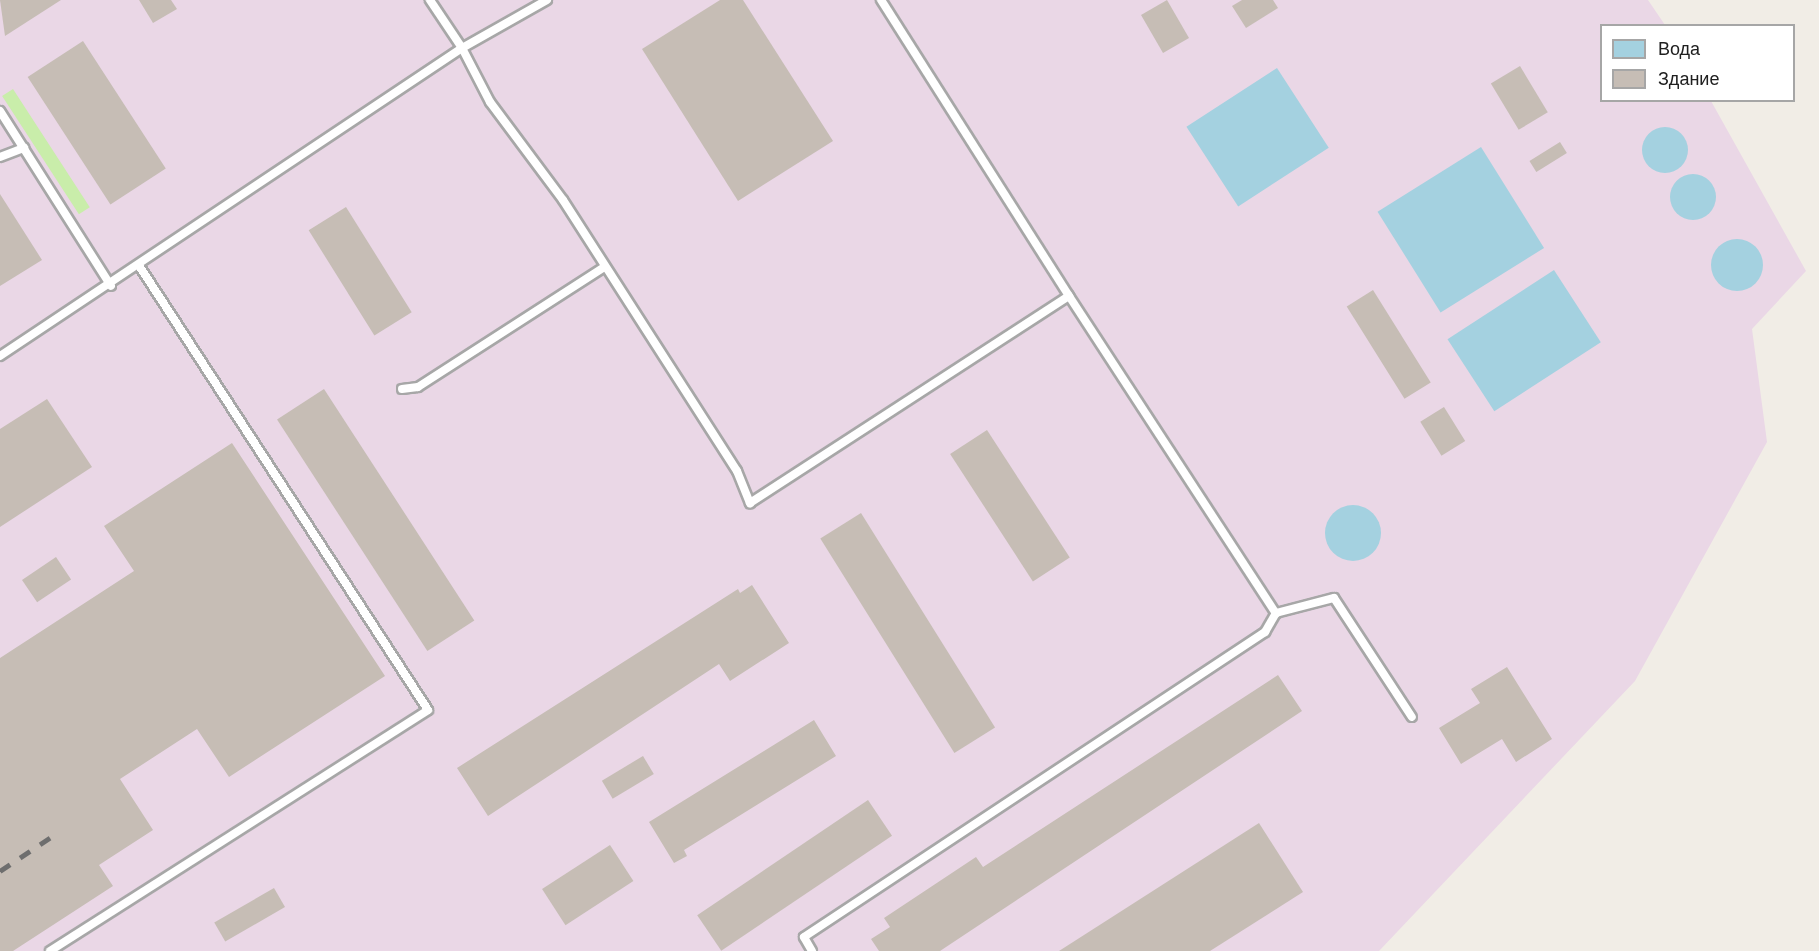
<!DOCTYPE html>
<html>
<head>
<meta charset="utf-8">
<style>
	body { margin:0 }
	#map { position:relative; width:1819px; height:951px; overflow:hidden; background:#f1ede6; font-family:"Work Sans",sans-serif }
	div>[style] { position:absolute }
	.industrial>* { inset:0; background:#ead7e6 }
	.grass>* { inset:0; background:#c9edaa; transform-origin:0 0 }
	.water>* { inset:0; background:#a4d1e0; transform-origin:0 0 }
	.round { border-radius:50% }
	.building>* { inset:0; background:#c6bdb5; transform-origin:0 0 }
	.roads { filter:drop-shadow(2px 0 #a7a7a7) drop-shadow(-2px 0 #a7a7a7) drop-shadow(0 2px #a7a7a7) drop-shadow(0 -2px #a7a7a7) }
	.lane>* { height:8px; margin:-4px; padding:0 4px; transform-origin:4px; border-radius:4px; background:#fff }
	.rail>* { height:4.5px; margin-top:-2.25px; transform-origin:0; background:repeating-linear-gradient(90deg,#6e6e6e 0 12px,transparent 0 24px) }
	span { translate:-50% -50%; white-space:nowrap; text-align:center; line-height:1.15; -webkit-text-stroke:4.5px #fff; paint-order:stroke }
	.legend { position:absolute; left:1600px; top:24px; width:195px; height:78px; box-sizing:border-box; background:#fff; border:2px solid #a6a6a6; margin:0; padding:8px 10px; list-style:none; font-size:18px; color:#202020 }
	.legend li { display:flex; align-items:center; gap:12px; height:30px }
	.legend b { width:30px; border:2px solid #a6a6a6 }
</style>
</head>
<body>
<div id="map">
	<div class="industrial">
		<i style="clip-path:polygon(0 0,1648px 0,1665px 25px,1602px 26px,1602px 100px,1711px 101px,1806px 271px,1752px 329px,1767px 442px,1635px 681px,1379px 951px,0 951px)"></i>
	</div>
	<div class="grass">
		<i style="left:13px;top:89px;width:141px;height:13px;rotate:57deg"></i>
	</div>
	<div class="water">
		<i style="left:1277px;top:68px;width:95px;height:108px;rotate:57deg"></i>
		<i class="round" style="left:1642px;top:127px;width:46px;height:46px"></i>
		<i style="left:1481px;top:147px;width:119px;height:122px;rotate:58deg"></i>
		<i class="round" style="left:1670px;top:174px;width:46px;height:46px"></i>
		<i class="round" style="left:1711px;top:239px;width:52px;height:52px"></i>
		<i style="left:1554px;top:270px;width:86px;height:127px;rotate:57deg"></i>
		<i class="round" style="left:1325px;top:505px;width:56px;height:56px"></i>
	</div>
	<div class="building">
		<i style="clip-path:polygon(0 0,61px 0,5px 36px)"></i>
		<i style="clip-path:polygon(139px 0,171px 0,177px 9px,153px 23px)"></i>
		<i style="clip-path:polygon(720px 0,743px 0,833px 141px,738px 201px,642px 49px)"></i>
		<i style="left:1167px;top:0;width:44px;height:30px;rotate:60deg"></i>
		<i style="clip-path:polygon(1242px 0,1273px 0,1278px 8px,1246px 28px,1232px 6px)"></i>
		<i style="left:83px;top:41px;width:152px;height:66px;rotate:57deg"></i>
		<i style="left:1520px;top:66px;width:54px;height:34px;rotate:59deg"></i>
		<i style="left:1560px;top:142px;width:13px;height:36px;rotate:58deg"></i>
		<i style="clip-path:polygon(0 194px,42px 260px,0 286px)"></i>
		<i style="left:346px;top:207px;width:124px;height:44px;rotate:58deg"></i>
		<i style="left:1373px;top:290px;width:109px;height:31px;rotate:58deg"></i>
		<i style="left:324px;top:389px;width:276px;height:56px;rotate:57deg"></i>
		<i style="clip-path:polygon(47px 399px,92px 467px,0 527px,0 429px)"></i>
		<i style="left:1444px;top:407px;width:40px;height:28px;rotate:58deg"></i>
		<i style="left:987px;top:430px;width:152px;height:44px;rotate:57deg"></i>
		<i style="clip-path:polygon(232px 443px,385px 676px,229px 777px,197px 729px,120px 779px,153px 830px,99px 865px,113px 886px,13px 951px,0 951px,0 658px,134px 571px,104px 526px)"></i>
		<i style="left:861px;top:513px;width:253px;height:48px;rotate:58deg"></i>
		<i style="left:56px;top:557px;width:27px;height:41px;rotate:56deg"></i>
		<i style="clip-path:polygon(752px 585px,789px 643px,730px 681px,719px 664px,488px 816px,457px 768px,738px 589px,740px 593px)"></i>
		<i style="clip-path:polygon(1507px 667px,1552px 739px,1516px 762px,1502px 739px,1461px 764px,1439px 728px,1480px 703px,1471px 689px)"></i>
		<i style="clip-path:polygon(1278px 675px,1302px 711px,940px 951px,879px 951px,871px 939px,890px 927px,884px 918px,976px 857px,983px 867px)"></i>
		<i style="clip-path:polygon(814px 720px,836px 756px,684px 850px,687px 856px,674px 863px,649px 822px)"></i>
		<i style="left:643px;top:756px;width:21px;height:48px;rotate:59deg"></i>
		<i style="left:868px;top:800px;width:43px;height:206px;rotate:56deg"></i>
		<i style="clip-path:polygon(1259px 823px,1303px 892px,1210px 951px,1059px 951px)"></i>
		<i style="left:610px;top:845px;width:43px;height:81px;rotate:57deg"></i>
		<i style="left:274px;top:888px;width:22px;height:69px;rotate:60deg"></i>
	</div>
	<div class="roads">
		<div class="lane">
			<i style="left:547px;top:0;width:98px;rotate:150.5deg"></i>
			<i style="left:462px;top:48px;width:61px;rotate:62.6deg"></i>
			<i style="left:490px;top:102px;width:122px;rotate:53.3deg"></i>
			<i style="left:563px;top:200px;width:322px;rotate:57.3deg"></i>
			<i style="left:737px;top:471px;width:35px;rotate:68deg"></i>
			<i style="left:750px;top:503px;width:380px;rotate:-33deg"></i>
			<i style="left:1069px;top:296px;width:351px;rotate:-122.4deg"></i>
			<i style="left:0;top:111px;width:207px;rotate:57.6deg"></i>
			<i style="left:0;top:157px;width:26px;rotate:-21deg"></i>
			<i style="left:1069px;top:296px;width:379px;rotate:56.9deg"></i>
			<i style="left:1276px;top:613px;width:60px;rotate:-14.5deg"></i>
			<i style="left:1334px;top:598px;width:142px;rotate:56.8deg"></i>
			<i style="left:0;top:356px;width:555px;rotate:-33.69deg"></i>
			<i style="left:462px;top:48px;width:58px;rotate:-123.7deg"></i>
			<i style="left:402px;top:389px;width:16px;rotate:-7deg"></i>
			<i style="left:418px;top:387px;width:221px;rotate:-32.8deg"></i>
			<i style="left:50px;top:951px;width:448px;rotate:-32.5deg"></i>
			<i style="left:428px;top:710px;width:528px;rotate:-123.03deg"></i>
			<i style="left:812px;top:951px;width:16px;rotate:-120deg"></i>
			<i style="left:804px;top:937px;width:553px;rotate:-33.49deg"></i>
			<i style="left:1265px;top:632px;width:22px;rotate:-60deg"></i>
		</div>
	</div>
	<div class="rail">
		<i style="left:0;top:871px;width:72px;rotate:-33.7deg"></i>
	</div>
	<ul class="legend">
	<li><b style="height:16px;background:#a4d1e0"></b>Вода</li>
	<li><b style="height:16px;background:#c6bdb5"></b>Здание</li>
	</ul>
</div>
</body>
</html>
